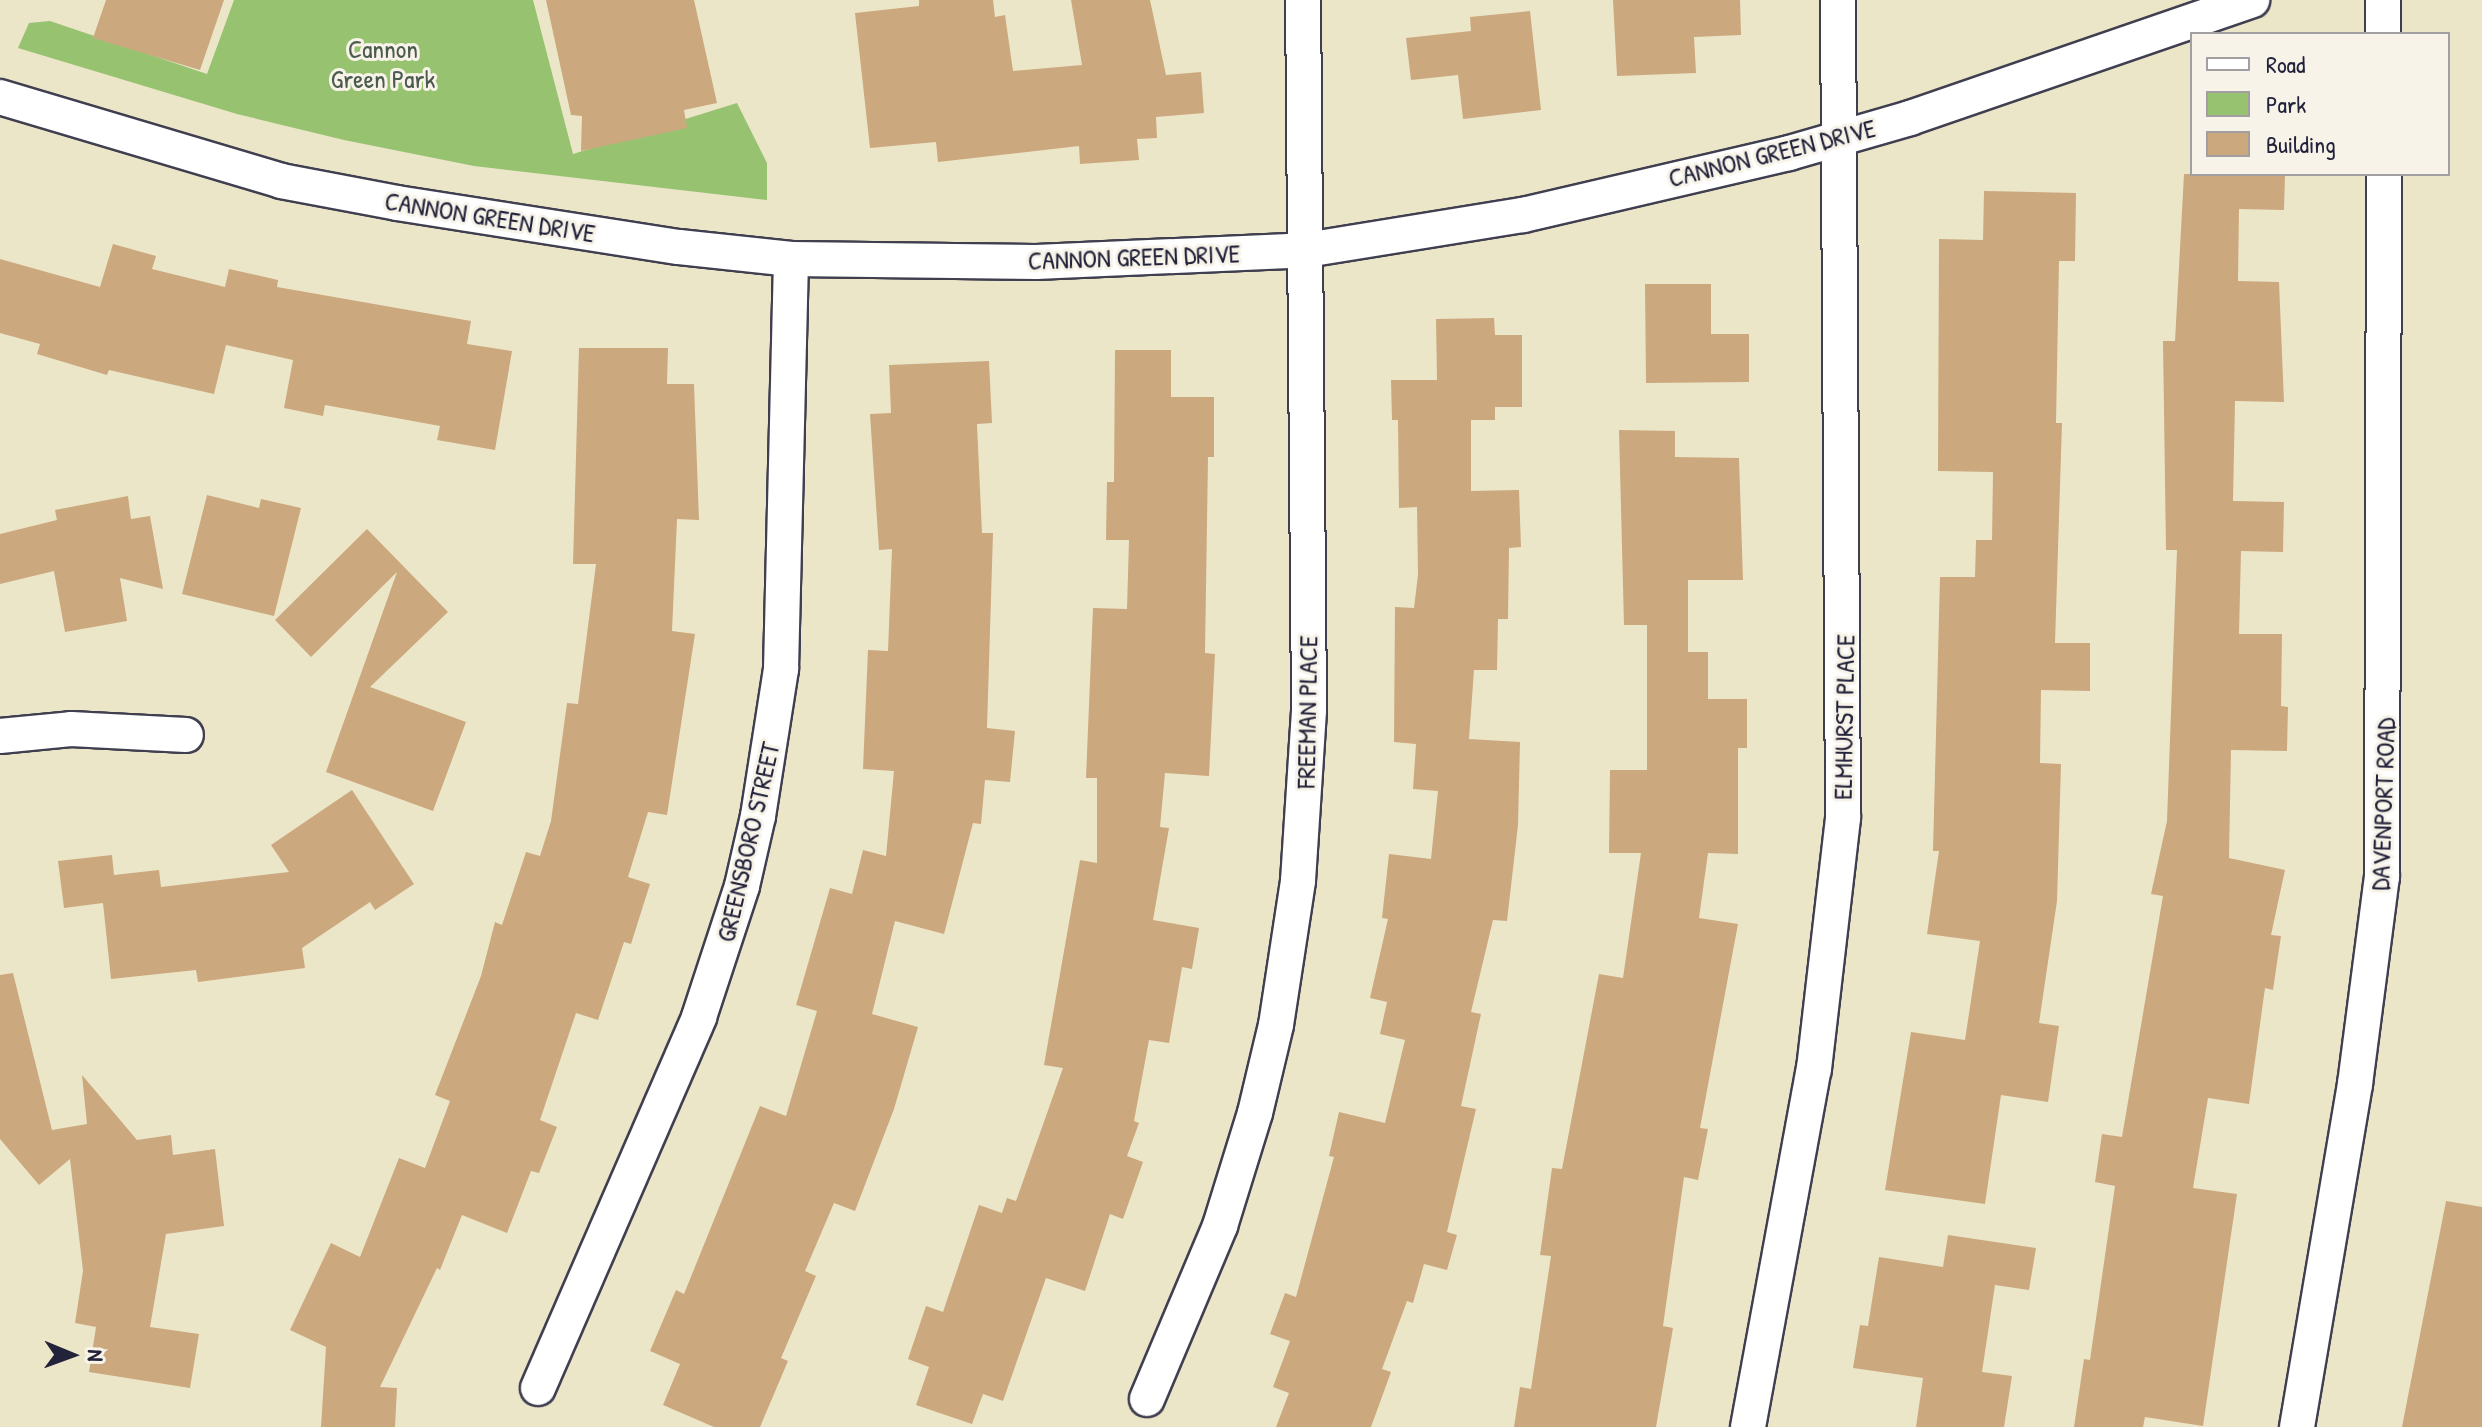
<!DOCTYPE html>
<html>
<head>
<meta charset="utf-8">
<style>
	body { margin:0 }
	#map { position:relative; width:2482px; height:1427px; overflow:hidden; background:#ece6c9; font-family:"Patrick Hand",sans-serif }
	div>[style] { position:absolute }
	.green>* { inset:0; background:#97c270 }
	.building>* { inset:0; background:#cba87e }
	.roads { filter:drop-shadow(2px 0 #403f50) drop-shadow(-2px 0 #403f50) drop-shadow(0 2px #403f50) drop-shadow(0 -2px #403f50) }
	.street>* { height:34px; margin:-17px; padding:0 17px; transform-origin:17px; border-radius:17px; background:#fff }
	span { translate:-50% -50%; white-space:nowrap; text-align:center; line-height:1.15; -webkit-text-stroke:6px #f7f3e8; paint-order:stroke }
	.park-label { font-size:26px; color:#4b5a4e }
	.street-label { font-size:26px; color:#22223b }
	.legend { position:absolute; left:2190px; top:32px; width:260px; height:144px; box-sizing:border-box; background:#f7f3e8; border:2px solid #a29fa3; margin:0; padding:10px 14px; list-style:none; font-size:24px; color:#22223b }
	.legend li { display:flex; align-items:center; gap:16px; height:40px }
	.legend b { width:40px; border:2px solid #a29fa3 }
	.north { position:absolute; left:32px; top:1315px; width:80px; height:80px; -webkit-text-stroke:6px #f7f3e8; paint-order:stroke; rotate:91deg; font-size:22px; font-weight:700; line-height:32px; text-align:center; color:#22223b }
	.north::after { content:''; display:block; margin:auto; width:28px; height:36px; background:#22223b; clip-path:polygon(50% 0,100% 100%,50% 72%,0 100%) }
</style>
</head>
<body>
<div id="map">
	<div class="green">
		<i style="clip-path:polygon(234px 0,533px 0,573px 154px,737px 103px,767px 163px,767px 200px,474px 166px,344px 140px,237px 114px,18px 48px,29px 23px,50px 21px,207px 74px)"></i>
	</div>
	<div class="building">
		<i style="clip-path:polygon(106px 0,224px 0,200px 70px,93px 38px)"></i>
		<i style="clip-path:polygon(546px 0,694px 0,717px 103px,684px 110px,687px 128px,581px 151px,582px 116px,571px 115px)"></i>
		<i style="clip-path:polygon(919px 0,993px 0,995px 17px,1005px 15px,1013px 71px,1082px 65px,1071px 0,1150px 0,1166px 75px,1201px 72px,1204px 113px,1156px 117px,1157px 138px,1137px 139px,1139px 160px,1080px 164px,1079px 146px,938px 162px,936px 142px,870px 148px,855px 13px,919px 6px)"></i>
		<i style="clip-path:polygon(1613px 0,1740px 0,1741px 35px,1694px 37px,1696px 73px,1617px 76px)"></i>
		<i style="clip-path:polygon(1530px 11px,1541px 110px,1463px 119px,1458px 75px,1411px 80px,1406px 38px,1471px 31px,1470px 17px)"></i>
		<i style="clip-path:polygon(2184px 174px,2285px 174px,2284px 210px,2239px 209px,2238px 281px,2279px 282px,2284px 402px,2235px 401px,2233px 501px,2284px 502px,2283px 552px,2241px 551px,2239px 634px,2282px 634px,2281px 706px,2288px 707px,2287px 751px,2231px 750px,2229px 858px,2285px 870px,2271px 935px,2281px 936px,2273px 990px,2265px 988px,2249px 1104px,2208px 1098px,2193px 1188px,2237px 1194px,2203px 1426px,2145px 1417px,2143px 1427px,2074px 1427px,2084px 1359px,2090px 1360px,2115px 1186px,2095px 1182px,2102px 1134px,2122px 1137px,2163px 896px,2151px 894px,2167px 821px,2177px 550px,2166px 550px,2163px 341px,2175px 341px)"></i>
		<i style="clip-path:polygon(1984px 191px,2076px 193px,2075px 261px,2059px 261px,2056px 423px,2062px 423px,2055px 643px,2090px 643px,2090px 691px,2041px 690px,2040px 763px,2061px 764px,2057px 901px,2039px 1023px,2059px 1026px,2048px 1102px,2001px 1095px,1985px 1204px,1885px 1190px,1911px 1032px,1965px 1040px,1980px 941px,1927px 934px,1939px 851px,1933px 851px,1940px 577px,1975px 577px,1976px 540px,1992px 540px,1993px 472px,1938px 471px,1939px 239px,1983px 240px)"></i>
		<i style="clip-path:polygon(113px 244px,156px 256px,152px 269px,225px 287px,229px 269px,278px 280px,277px 287px,471px 321px,467px 344px,512px 351px,495px 450px,437px 440px,440px 426px,325px 405px,323px 416px,284px 408px,293px 360px,226px 345px,214px 394px,109px 370px,107px 375px,37px 354px,40px 344px,0 333px,0 259px,100px 287px)"></i>
		<i style="clip-path:polygon(1645px 284px,1711px 284px,1711px 334px,1749px 334px,1749px 382px,1646px 383px)"></i>
		<i style="clip-path:polygon(1494px 318px,1495px 335px,1522px 335px,1522px 407px,1495px 407px,1495px 420px,1471px 420px,1471px 491px,1519px 490px,1521px 547px,1509px 548px,1508px 619px,1498px 619px,1497px 670px,1474px 670px,1469px 739px,1520px 742px,1518px 825px,1507px 921px,1493px 920px,1471px 1012px,1481px 1014px,1461px 1106px,1476px 1109px,1447px 1232px,1457px 1235px,1447px 1270px,1424px 1264px,1413px 1303px,1407px 1301px,1382px 1369px,1391px 1372px,1371px 1427px,1276px 1427px,1289px 1393px,1273px 1387px,1290px 1341px,1270px 1334px,1285px 1293px,1296px 1297px,1334px 1157px,1329px 1156px,1339px 1112px,1385px 1123px,1405px 1040px,1380px 1034px,1387px 1002px,1370px 998px,1388px 919px,1382px 918px,1389px 854px,1431px 859px,1438px 791px,1413px 789px,1416px 744px,1394px 742px,1395px 607px,1414px 608px,1418px 575px,1417px 507px,1399px 508px,1398px 420px,1392px 420px,1391px 380px,1437px 380px,1436px 319px)"></i>
		<i style="clip-path:polygon(579px 348px,668px 348px,667px 384px,694px 384px,699px 520px,677px 519px,672px 631px,695px 634px,667px 815px,648px 812px,628px 877px,650px 884px,631px 944px,624px 942px,598px 1020px,576px 1013px,540px 1120px,557px 1127px,539px 1173px,531px 1171px,507px 1233px,462px 1215px,440px 1270px,437px 1268px,380px 1387px,397px 1388px,395px 1427px,321px 1427px,326px 1347px,290px 1330px,331px 1243px,360px 1257px,399px 1158px,425px 1168px,450px 1101px,435px 1095px,481px 976px,495px 922px,502px 925px,526px 852px,540px 856px,551px 821px,567px 703px,578px 704px,596px 564px,573px 564px)"></i>
		<i style="clip-path:polygon(1115px 350px,1171px 350px,1171px 397px,1214px 397px,1214px 457px,1208px 457px,1205px 653px,1215px 654px,1209px 776px,1165px 773px,1160px 827px,1169px 828px,1153px 920px,1199px 928px,1192px 969px,1182px 967px,1169px 1043px,1149px 1040px,1134px 1121px,1139px 1123px,1127px 1156px,1143px 1162px,1123px 1219px,1110px 1214px,1085px 1291px,1046px 1278px,1003px 1401px,983px 1394px,972px 1424px,916px 1405px,929px 1367px,908px 1359px,926px 1306px,943px 1312px,979px 1205px,1002px 1213px,1007px 1198px,1016px 1201px,1063px 1068px,1044px 1065px,1080px 860px,1097px 863px,1097px 778px,1086px 778px,1093px 608px,1127px 609px,1129px 540px,1106px 540px,1107px 482px,1114px 482px)"></i>
		<i style="clip-path:polygon(989px 361px,992px 423px,977px 424px,982px 533px,993px 533px,987px 728px,1015px 731px,1010px 782px,985px 780px,981px 824px,973px 823px,944px 934px,895px 921px,872px 1014px,918px 1027px,894px 1109px,855px 1211px,834px 1203px,805px 1271px,816px 1276px,781px 1358px,788px 1361px,760px 1427px,714px 1427px,663px 1405px,680px 1364px,650px 1351px,676px 1290px,684px 1294px,760px 1106px,786px 1116px,817px 1011px,796px 1005px,830px 888px,852px 894px,863px 850px,886px 856px,894px 771px,863px 769px,868px 650px,888px 651px,892px 549px,879px 550px,870px 414px,891px 413px,889px 365px)"></i>
		<i style="clip-path:polygon(1619px 430px,1675px 431px,1675px 457px,1739px 458px,1743px 580px,1688px 580px,1688px 652px,1708px 652px,1708px 699px,1747px 699px,1747px 748px,1738px 748px,1738px 854px,1708px 853px,1699px 918px,1738px 924px,1700px 1128px,1708px 1129px,1698px 1180px,1684px 1177px,1663px 1326px,1673px 1328px,1656px 1427px,1514px 1427px,1520px 1387px,1531px 1389px,1551px 1256px,1540px 1255px,1552px 1168px,1562px 1169px,1599px 974px,1623px 978px,1641px 853px,1609px 853px,1610px 770px,1647px 770px,1647px 625px,1624px 625px)"></i>
		<i style="clip-path:polygon(207px 495px,259px 508px,261px 499px,301px 508px,274px 616px,182px 594px)"></i>
		<i style="clip-path:polygon(128px 496px,131px 519px,150px 516px,163px 589px,120px 578px,127px 621px,65px 632px,54px 571px,0 584px,0 534px,57px 520px,55px 510px)"></i>
		<i style="clip-path:polygon(367px 529px,448px 612px,370px 687px,466px 722px,433px 811px,326px 772px,397px 572px,311px 657px,275px 620px)"></i>
		<i style="clip-path:polygon(352px 790px,414px 884px,375px 910px,370px 902px,302px 948px,305px 968px,198px 982px,196px 970px,111px 979px,103px 903px,64px 908px,58px 861px,112px 855px,114px 875px,159px 870px,161px 887px,289px 872px,271px 845px)"></i>
		<i style="clip-path:polygon(13px 973px,52px 1130px,87px 1124px,82px 1075px,137px 1140px,171px 1135px,173px 1155px,215px 1149px,224px 1226px,166px 1234px,150px 1327px,199px 1334px,190px 1388px,89px 1372px,96px 1327px,75px 1323px,83px 1271px,70px 1159px,39px 1185px,0 1139px,0 975px)"></i>
		<i style="clip-path:polygon(2446px 1201px,2482px 1207px,2482px 1427px,2402px 1427px)"></i>
		<i style="clip-path:polygon(1948px 1235px,2036px 1248px,2029px 1290px,1995px 1285px,1982px 1372px,2012px 1376px,2004px 1427px,1916px 1427px,1923px 1378px,1853px 1368px,1860px 1325px,1868px 1326px,1879px 1257px,1943px 1267px)"></i>
	</div>
	<div class="roads">
		<div class="street">
			<i style="left:2383px;top:34px;width:34px;rotate:-90deg"></i>
			<i style="left:0;top:97px;width:293px;rotate:16.6deg"></i>
			<i style="left:281px;top:181px;width:118px;rotate:10.7deg"></i>
			<i style="left:397px;top:203px;width:285px;rotate:8.9deg"></i>
			<i style="left:679px;top:247px;width:113px;rotate:6.1deg"></i>
			<i style="left:791px;top:259px;width:245px;rotate:0.7deg"></i>
			<i style="left:1036px;top:262px;width:270px;rotate:-2.5deg"></i>
			<i style="left:1306px;top:250px;width:220px;rotate:-9.2deg"></i>
			<i style="left:1523px;top:215px;width:273px;rotate:-13.1deg"></i>
			<i style="left:1789px;top:153px;width:126px;rotate:-16.1deg"></i>
			<i style="left:1910px;top:118px;width:362px;rotate:-19deg"></i>
			<i style="left:0;top:736px;width:71px;rotate:-5.6deg"></i>
			<i style="left:71px;top:729px;width:115px;rotate:3deg"></i>
			<i style="left:538px;top:1388px;width:404px;rotate:-66.5deg"></i>
			<i style="left:699px;top:1017px;width:138px;rotate:-71.8deg"></i>
			<i style="left:742px;top:886px;width:72px;rotate:-77.1deg"></i>
			<i style="left:758px;top:816px;width:149px;rotate:-81.1deg"></i>
			<i style="left:781px;top:669px;width:410px;rotate:-88.6deg"></i>
			<i style="left:1147px;top:1399px;width:188px;rotate:-67.1deg"></i>
			<i style="left:1220px;top:1226px;width:118px;rotate:-72.8deg"></i>
			<i style="left:1255px;top:1113px;width:90px;rotate:-76.6deg"></i>
			<i style="left:1276px;top:1025px;width:146px;rotate:-81.3deg"></i>
			<i style="left:1298px;top:881px;width:171px;rotate:-86.3deg"></i>
			<i style="left:1309px;top:710px;width:710px;rotate:-90.48deg"></i>
			<i style="left:1748px;top:1427px;width:364px;rotate:-79.6deg"></i>
			<i style="left:1814px;top:1069px;width:253px;rotate:-83.4deg"></i>
			<i style="left:1843px;top:818px;width:818px;rotate:-90.35deg"></i>
			<i style="left:2297px;top:1427px;width:348px;rotate:-80.4deg"></i>
			<i style="left:2355px;top:1084px;width:209px;rotate:-82.6deg"></i>
			<i style="left:2382px;top:877px;width:703px;rotate:-89.84deg"></i>
		</div>
	</div>
	<div class="park-label">
		<span style="left:383px;top:64px">Cannon<br>Green Park</span>
	</div>
	<div class="street-label">
		<span style="left:1772px;top:153px;rotate:-14deg">CANNON GREEN DRIVE</span>
		<span style="left:490px;top:217px;rotate:9deg">CANNON GREEN DRIVE</span>
		<span style="left:1134px;top:257px;rotate:-2deg">CANNON GREEN DRIVE</span>
		<span style="left:1307px;top:712px;rotate:-89deg">FREEMAN PLACE</span>
		<span style="left:1844px;top:717px;rotate:-89deg">ELMHURST PLACE</span>
		<span style="left:2383px;top:804px;rotate:-88deg">DAVENPORT ROAD</span>
		<span style="left:748px;top:842px;rotate:-77deg">GREENSBORO STREET</span>
	</div>
	<ul class="legend">
	<li><b style="height:10px;background:#fff"></b>Road</li>
	<li><b style="height:22px;background:#97c270"></b>Park</li>
	<li><b style="height:22px;background:#cba87e"></b>Building</li>
	</ul>
	<div class="north">N</div>
</div>
</body>
</html>
